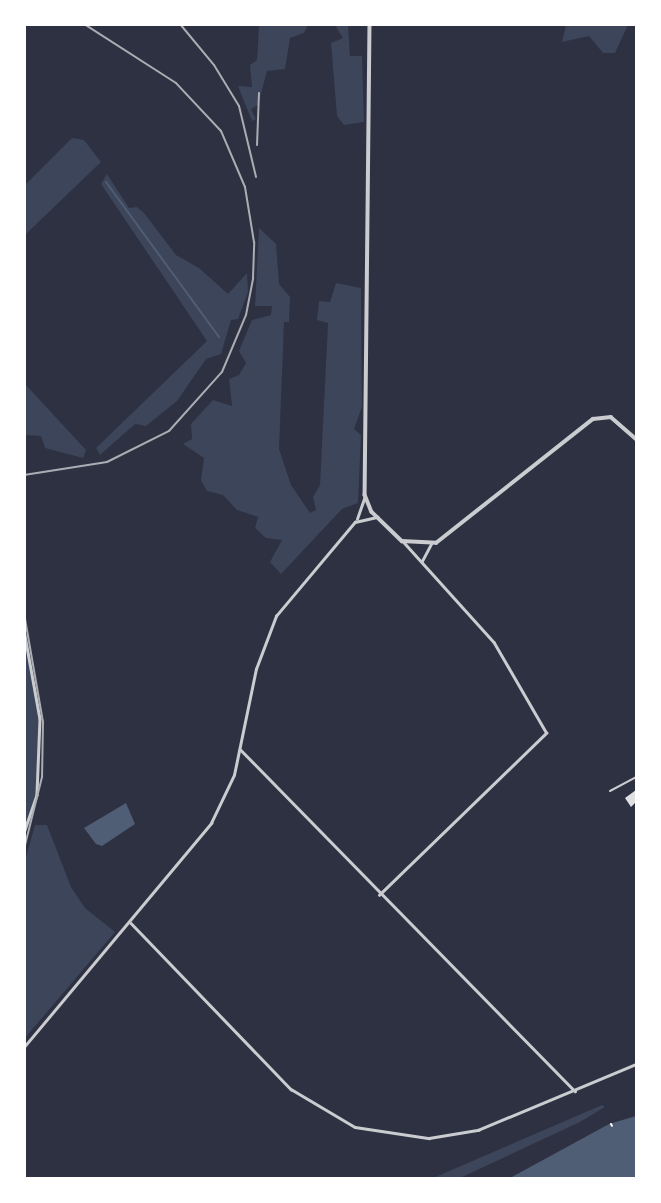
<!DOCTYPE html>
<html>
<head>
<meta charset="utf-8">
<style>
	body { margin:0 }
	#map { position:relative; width:661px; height:1203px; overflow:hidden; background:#2d3142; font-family:Spectral,serif }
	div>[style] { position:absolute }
	.green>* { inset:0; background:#3c4559 }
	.water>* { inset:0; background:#4f5d75 }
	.stream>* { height:2px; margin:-1px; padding:0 1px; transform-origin:1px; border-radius:1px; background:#4f5d75 }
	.building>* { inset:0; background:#e0e0e3 }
	.path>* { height:2px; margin:-1px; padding:0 1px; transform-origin:1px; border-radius:1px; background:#fff }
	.service>* { height:2px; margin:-1px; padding:0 1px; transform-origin:1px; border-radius:1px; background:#caccd0 }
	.minor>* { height:2.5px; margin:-1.25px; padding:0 1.25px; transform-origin:1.25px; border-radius:1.25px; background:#caccd0 }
	.tertiary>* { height:3.5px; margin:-1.75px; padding:0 1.75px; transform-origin:1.75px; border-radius:1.75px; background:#caccd0 }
	.rail>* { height:2px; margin:-1px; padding:0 1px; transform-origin:1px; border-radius:1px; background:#abadb3 }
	span { translate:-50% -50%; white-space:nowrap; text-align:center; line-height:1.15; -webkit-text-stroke:5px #fff; paint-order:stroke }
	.frame { position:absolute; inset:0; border:26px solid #fff; pointer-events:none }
</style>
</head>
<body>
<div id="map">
	<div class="green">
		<i style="clip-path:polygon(259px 25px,308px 25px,304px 33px,290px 38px,285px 69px,267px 71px,258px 105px,251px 109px,256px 119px,252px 121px,238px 86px,252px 87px,250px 65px,257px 60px)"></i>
		<i style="clip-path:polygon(335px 25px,348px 25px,350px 56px,362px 56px,364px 122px,344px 125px,337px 116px,331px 43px,343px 38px)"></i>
		<i style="clip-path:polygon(566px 25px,566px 24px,628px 25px,615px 53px,603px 53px,589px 36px,562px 42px)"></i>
		<i style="clip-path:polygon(72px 138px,84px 140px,101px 162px,25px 235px,25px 185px)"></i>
		<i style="clip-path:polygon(107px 174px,129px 208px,137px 207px,144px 213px,176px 255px,199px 268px,228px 294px,247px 273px,248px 292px,238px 319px,231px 320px,221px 354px,206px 359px,177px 401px,146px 426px,135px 424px,100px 455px,96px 448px,207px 341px,101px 184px)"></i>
		<i style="clip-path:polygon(259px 228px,276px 244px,279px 284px,290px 297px,289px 322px,284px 322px,279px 449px,291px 485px,310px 513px,316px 510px,313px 497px,320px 485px,328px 323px,317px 320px,319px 301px,330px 302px,336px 283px,361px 288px,362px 407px,354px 429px,361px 435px,358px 503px,342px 509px,281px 574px,270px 562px,282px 540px,266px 538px,255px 528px,258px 517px,237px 510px,223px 495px,207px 491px,201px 480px,204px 458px,183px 444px,192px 439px,191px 424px,213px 400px,232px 406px,229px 379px,239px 375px,246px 363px,239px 351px,252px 320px,271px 315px,272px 306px,255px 306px)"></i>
		<i style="clip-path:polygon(25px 384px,86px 450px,83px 458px,45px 448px,41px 436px,25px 435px)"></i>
		<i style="clip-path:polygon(24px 630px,40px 719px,37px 795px,24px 833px)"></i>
		<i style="clip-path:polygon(35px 825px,47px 825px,71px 887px,85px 908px,115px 932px,25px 1038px,24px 864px)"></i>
		<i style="clip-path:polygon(602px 1105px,605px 1107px,580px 1122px,460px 1178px,433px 1178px)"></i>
	</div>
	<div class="water">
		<i style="clip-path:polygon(126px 803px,135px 824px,102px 846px,96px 844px,84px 828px)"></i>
		<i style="clip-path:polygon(636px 1116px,636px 1178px,510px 1178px,609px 1124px)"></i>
	</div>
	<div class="stream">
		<i style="left:106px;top:182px;width:192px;rotate:53.9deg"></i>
	</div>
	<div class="building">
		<i style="clip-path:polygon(636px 790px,636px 802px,631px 807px,625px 798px)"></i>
	</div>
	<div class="path">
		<i style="left:611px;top:1124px;width:2px;rotate:63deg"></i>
	</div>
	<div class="service">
		<i style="left:610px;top:791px;width:30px;rotate:-28deg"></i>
	</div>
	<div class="minor">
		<i style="left:357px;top:519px;width:24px;rotate:-71deg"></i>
		<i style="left:422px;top:561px;width:19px;rotate:-62deg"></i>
		<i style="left:24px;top:630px;width:90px;rotate:79.8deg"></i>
		<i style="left:40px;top:719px;width:76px;rotate:92.3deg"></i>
		<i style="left:37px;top:795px;width:40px;rotate:108.9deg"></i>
		<i style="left:240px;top:749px;width:479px;rotate:45.6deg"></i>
		<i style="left:379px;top:895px;width:233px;rotate:-44.1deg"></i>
		<i style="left:546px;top:733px;width:104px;rotate:-120deg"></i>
		<i style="left:494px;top:643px;width:137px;rotate:-132deg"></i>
		<i style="left:131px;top:923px;width:231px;rotate:46.1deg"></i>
		<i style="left:291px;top:1089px;width:74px;rotate:30.7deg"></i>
		<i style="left:355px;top:1127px;width:75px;rotate:8.5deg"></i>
		<i style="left:429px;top:1138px;width:50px;rotate:-9.3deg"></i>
		<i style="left:478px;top:1130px;width:171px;rotate:-22.7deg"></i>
		<i style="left:24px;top:1047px;width:292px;rotate:-50.1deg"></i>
		<i style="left:211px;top:823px;width:53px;rotate:-64.4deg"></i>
		<i style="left:234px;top:775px;width:108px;rotate:-78.3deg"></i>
		<i style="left:256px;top:669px;width:57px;rotate:-69.3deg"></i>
		<i style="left:276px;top:616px;width:123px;rotate:-50deg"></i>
		<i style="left:355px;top:522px;width:23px;rotate:-13deg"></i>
	</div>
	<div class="tertiary">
		<i style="left:370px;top:24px;width:471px;rotate:90.6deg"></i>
		<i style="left:365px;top:495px;width:18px;rotate:68deg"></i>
		<i style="left:372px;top:512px;width:42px;rotate:44deg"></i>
		<i style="left:402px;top:541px;width:34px;rotate:3deg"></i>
		<i style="left:436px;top:543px;width:200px;rotate:-38.3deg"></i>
		<i style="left:593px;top:419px;width:18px;rotate:-6deg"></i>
		<i style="left:611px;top:417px;width:33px;rotate:41deg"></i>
	</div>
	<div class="rail">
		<i style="left:180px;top:24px;width:53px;rotate:50.3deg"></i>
		<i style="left:214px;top:65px;width:48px;rotate:58.6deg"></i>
		<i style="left:239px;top:106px;width:73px;rotate:76.5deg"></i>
		<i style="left:257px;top:145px;width:52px;rotate:-87.8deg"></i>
		<i style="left:24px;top:475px;width:84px;rotate:-8.9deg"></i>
		<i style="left:107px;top:462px;width:69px;rotate:-26.6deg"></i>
		<i style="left:169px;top:431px;width:79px;rotate:-48.1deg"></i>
		<i style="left:222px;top:372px;width:62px;rotate:-67.2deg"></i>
		<i style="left:246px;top:315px;width:38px;rotate:-79deg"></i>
		<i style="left:253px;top:278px;width:36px;rotate:-88deg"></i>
		<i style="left:254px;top:242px;width:56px;rotate:-99.3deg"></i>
		<i style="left:245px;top:187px;width:61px;rotate:-113.2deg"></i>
		<i style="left:221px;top:131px;width:66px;rotate:-133.2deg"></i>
		<i style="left:176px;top:83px;width:109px;rotate:-147.3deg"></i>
		<i style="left:24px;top:613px;width:111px;rotate:80.1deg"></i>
		<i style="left:43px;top:722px;width:55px;rotate:91deg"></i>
		<i style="left:42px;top:777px;width:74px;rotate:104deg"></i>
	</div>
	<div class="frame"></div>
</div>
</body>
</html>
